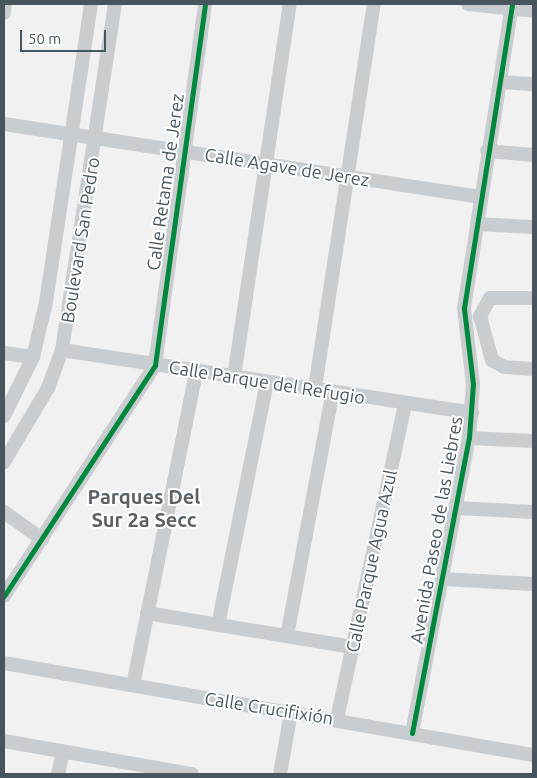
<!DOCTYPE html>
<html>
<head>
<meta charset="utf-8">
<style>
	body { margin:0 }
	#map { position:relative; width:537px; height:778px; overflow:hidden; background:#f2f1f1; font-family:Ubuntu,sans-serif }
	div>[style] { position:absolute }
	.minor>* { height:14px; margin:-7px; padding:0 7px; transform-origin:7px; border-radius:7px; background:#cacdd0 }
	.cycleway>* { height:5px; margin:-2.5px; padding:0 2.5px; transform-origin:2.5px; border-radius:2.5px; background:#00873e }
	span { translate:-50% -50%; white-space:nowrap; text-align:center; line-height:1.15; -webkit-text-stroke:4px #fff; paint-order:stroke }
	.street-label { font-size:18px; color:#47555f }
	.quarter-label { font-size:20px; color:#5c6166; font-weight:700 }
	.frame { position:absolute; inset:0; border:5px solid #47555f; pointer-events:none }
	.scale { position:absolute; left:20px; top:30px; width:86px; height:22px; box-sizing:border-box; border:2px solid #47555f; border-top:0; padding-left:6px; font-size:15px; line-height:18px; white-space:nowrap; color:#47555f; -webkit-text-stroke:4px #fff; paint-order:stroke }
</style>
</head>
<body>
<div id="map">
	<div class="minor">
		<i style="left:468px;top:4px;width:65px;rotate:6.1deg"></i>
		<i style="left:4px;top:13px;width:9px;rotate:-84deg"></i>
		<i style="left:501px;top:82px;width:32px;rotate:4deg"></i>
		<i style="left:4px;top:124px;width:483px;rotate:8.7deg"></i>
		<i style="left:487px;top:151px;width:46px;rotate:5deg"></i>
		<i style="left:477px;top:224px;width:56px;rotate:3.1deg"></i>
		<i style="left:533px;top:298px;width:43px;rotate:180deg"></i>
		<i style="left:490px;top:298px;width:21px;rotate:119deg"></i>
		<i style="left:480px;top:316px;width:46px;rotate:74.7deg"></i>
		<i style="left:492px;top:360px;width:14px;rotate:30deg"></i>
		<i style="left:504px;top:367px;width:29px;rotate:4deg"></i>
		<i style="left:62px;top:350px;width:415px;rotate:8.7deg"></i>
		<i style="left:4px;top:353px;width:29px;rotate:8deg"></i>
		<i style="left:234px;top:377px;width:377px;rotate:-81.5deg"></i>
		<i style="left:315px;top:388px;width:389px;rotate:-81.3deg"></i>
		<i style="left:4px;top:416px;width:66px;rotate:-63.8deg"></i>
		<i style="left:33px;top:357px;width:57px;rotate:-76.7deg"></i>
		<i style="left:46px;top:302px;width:301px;rotate:-81.4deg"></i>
		<i style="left:469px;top:438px;width:64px;rotate:2.7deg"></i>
		<i style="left:4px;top:462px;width:86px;rotate:-59.3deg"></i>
		<i style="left:48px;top:388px;width:40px;rotate:-69.8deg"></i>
		<i style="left:62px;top:350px;width:350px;rotate:-81.3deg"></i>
		<i style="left:457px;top:508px;width:76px;rotate:3deg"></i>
		<i style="left:4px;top:512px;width:47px;rotate:35.4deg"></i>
		<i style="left:443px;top:579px;width:90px;rotate:3.2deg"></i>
		<i style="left:4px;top:596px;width:276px;rotate:-56.8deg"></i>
		<i style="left:155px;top:365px;width:364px;rotate:-82.1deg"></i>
		<i style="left:147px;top:613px;width:208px;rotate:9.4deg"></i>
		<i style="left:218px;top:625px;width:248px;rotate:-78.6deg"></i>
		<i style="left:287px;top:636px;width:249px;rotate:-79.4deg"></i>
		<i style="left:4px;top:663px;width:537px;rotate:9.87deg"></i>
		<i style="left:133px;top:685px;width:319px;rotate:-78.6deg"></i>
		<i style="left:337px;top:719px;width:322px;rotate:-77.8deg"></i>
		<i style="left:412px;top:733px;width:300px;rotate:-79.1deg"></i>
		<i style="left:469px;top:438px;width:54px;rotate:-85.8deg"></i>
		<i style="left:473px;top:384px;width:77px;rotate:-96.8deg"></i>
		<i style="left:464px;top:308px;width:308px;rotate:-81deg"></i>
		<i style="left:4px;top:741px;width:191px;rotate:10deg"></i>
		<i style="left:58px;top:774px;width:23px;rotate:-77deg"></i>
		<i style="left:280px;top:774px;width:63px;rotate:-79.9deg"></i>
	</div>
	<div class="cycleway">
		<i style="left:4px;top:596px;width:276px;rotate:-56.8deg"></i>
		<i style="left:155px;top:365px;width:364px;rotate:-82.1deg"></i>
		<i style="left:412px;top:733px;width:300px;rotate:-79.1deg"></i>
		<i style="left:469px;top:438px;width:54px;rotate:-85.8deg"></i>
		<i style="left:473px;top:384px;width:77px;rotate:-96.8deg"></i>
		<i style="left:464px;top:308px;width:308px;rotate:-81deg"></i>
	</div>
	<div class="street-label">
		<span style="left:287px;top:167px;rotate:9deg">Calle Agave de Jerez</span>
		<span style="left:165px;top:182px;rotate:-82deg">Calle Retama de Jerez</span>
		<span style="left:80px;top:240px;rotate:-81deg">Boulevard San Pedro</span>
		<span style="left:267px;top:382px;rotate:9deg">Calle Parque del Refugio</span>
		<span style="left:436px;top:530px;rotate:-80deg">Avenida Paseo de las Liebres</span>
		<span style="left:371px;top:561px;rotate:-78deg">Calle Parque Agua Azul</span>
		<span style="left:269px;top:708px;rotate:9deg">Calle Crucifixión</span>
	</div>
	<div class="quarter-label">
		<span style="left:144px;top:508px">Parques Del<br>Sur 2a Secc</span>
	</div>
	<div class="frame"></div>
	<div class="scale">50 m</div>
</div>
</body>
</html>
